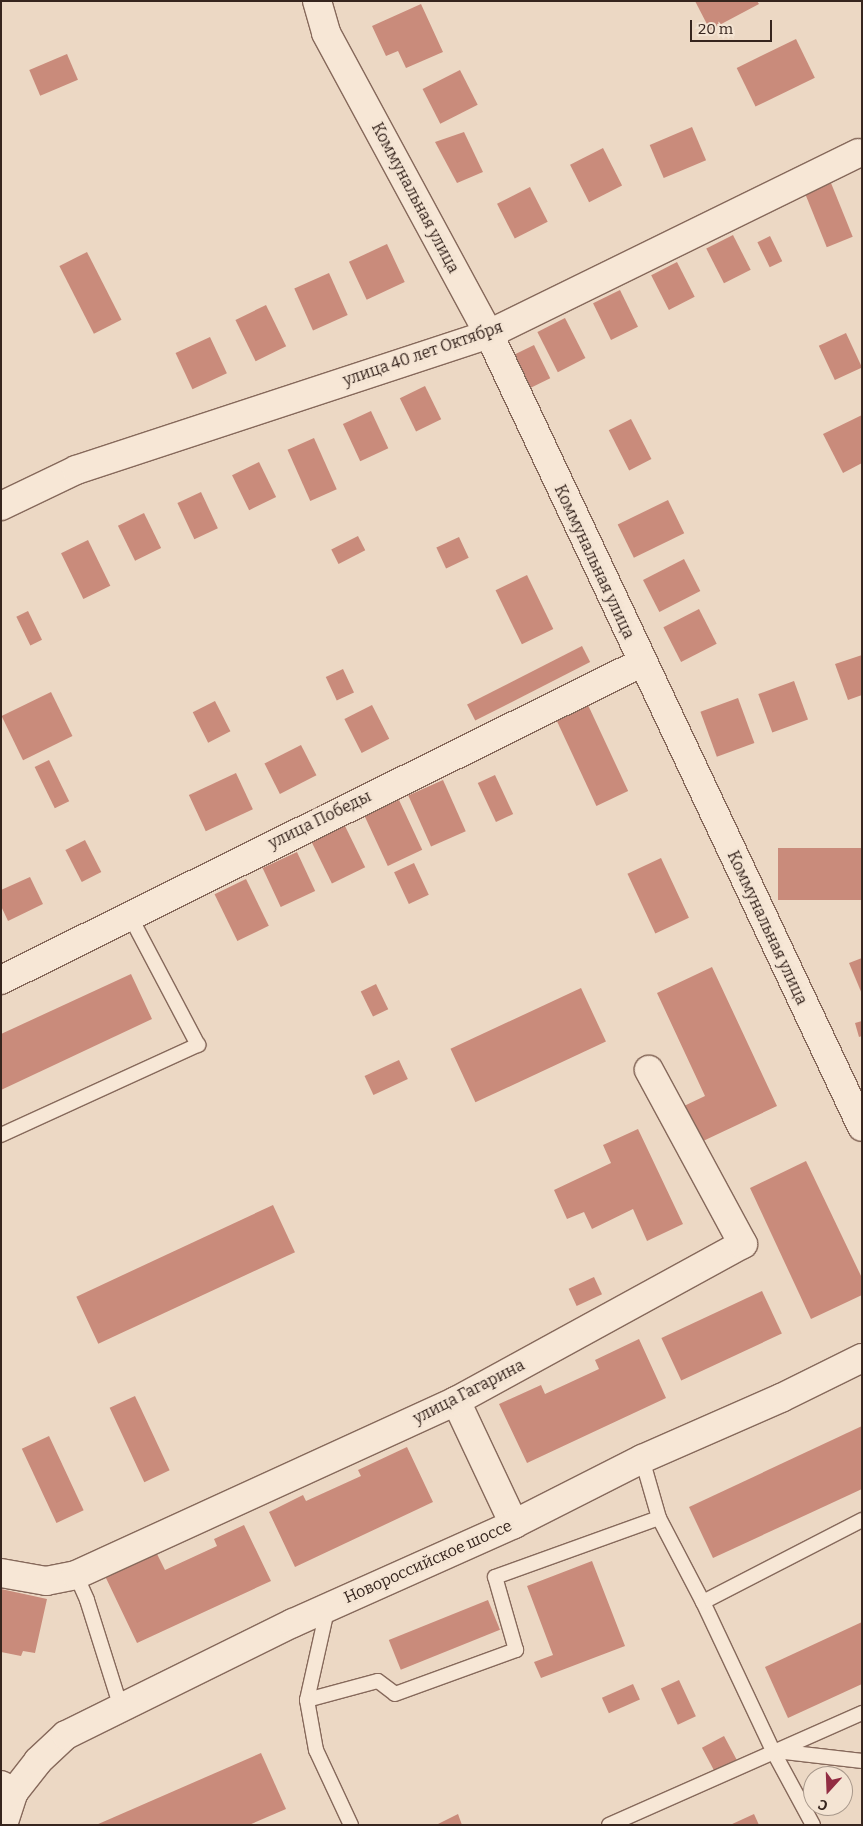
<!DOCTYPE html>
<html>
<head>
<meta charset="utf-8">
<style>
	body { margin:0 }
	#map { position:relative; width:863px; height:1826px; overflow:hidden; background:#ecd8c4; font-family:Bitter,serif }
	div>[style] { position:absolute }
	.building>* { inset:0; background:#c98b7b; transform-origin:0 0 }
	.roads { filter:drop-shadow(1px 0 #86695b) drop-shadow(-1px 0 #86695b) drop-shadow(0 1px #86695b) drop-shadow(0 -1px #86695b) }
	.service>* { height:14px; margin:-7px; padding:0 7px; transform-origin:7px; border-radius:7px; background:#f7e7d6 }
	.minor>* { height:28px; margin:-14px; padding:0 14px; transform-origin:14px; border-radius:14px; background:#f7e7d6 }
	.tertiary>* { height:28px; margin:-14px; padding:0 14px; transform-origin:14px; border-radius:14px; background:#f7e7d6 }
	.secondary>* { height:28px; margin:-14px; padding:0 14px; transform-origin:14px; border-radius:14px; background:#f7e7d6 }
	span { translate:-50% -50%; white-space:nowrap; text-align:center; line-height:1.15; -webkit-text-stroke:4.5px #f4e4d3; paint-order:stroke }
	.street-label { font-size:16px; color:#36251e }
	.frame { position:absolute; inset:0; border:2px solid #36251e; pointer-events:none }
	.north { position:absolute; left:803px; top:1766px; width:50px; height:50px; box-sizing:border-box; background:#f4e4d3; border:1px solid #a8988b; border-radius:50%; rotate:200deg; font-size:14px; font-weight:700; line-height:20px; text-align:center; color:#36251e }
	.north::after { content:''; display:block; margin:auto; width:18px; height:22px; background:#922d43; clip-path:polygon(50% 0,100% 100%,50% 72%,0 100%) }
	.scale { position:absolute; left:690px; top:20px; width:82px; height:22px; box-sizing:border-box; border:2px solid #36251e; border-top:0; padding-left:6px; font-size:15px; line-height:18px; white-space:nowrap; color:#36251e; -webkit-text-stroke:4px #f4e4d3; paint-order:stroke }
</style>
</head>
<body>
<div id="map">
	<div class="building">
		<i style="clip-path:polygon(695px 1px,757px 1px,759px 4px,710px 30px)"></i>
		<i style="clip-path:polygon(421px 4px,443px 52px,406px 68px,398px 51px,386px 56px,372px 26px)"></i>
		<i style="left:796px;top:39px;width:43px;height:66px;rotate:64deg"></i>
		<i style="left:67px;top:54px;width:28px;height:41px;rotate:67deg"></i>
		<i style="left:460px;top:70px;width:39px;height:42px;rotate:63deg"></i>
		<i style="left:692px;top:127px;width:36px;height:46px;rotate:67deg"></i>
		<i style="clip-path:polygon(464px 132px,483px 172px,457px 183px,435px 142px)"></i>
		<i style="left:603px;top:148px;width:42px;height:37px;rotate:63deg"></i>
		<i style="left:831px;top:183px;width:58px;height:28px;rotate:68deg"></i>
		<i style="left:530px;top:187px;width:39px;height:37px;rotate:63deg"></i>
		<i style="left:733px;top:235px;width:39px;height:30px;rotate:63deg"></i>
		<i style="left:770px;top:236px;width:28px;height:14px;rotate:64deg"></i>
		<i style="left:387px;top:244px;width:42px;height:42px;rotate:65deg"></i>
		<i style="left:87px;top:252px;width:76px;height:31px;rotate:63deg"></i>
		<i style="left:677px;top:262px;width:39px;height:29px;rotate:63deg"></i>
		<i style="left:329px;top:273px;width:46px;height:38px;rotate:66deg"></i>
		<i style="left:620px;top:290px;width:41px;height:30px;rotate:64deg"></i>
		<i style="left:266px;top:305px;width:46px;height:34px;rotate:64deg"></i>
		<i style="left:565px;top:318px;width:45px;height:31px;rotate:63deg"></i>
		<i style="left:846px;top:333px;width:38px;height:30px;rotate:65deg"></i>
		<i style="left:210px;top:337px;width:40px;height:38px;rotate:65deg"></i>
		<i style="left:534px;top:345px;width:37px;height:25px;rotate:64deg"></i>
		<i style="left:425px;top:386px;width:37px;height:28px;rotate:64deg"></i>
		<i style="left:371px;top:411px;width:41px;height:31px;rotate:65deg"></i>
		<i style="clip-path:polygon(862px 415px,862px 463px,843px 473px,823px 434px)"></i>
		<i style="left:631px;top:419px;width:45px;height:25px;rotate:63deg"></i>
		<i style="left:314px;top:438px;width:56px;height:29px;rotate:66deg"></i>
		<i style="left:259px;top:462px;width:39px;height:30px;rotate:64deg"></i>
		<i style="left:201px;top:492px;width:40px;height:26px;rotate:65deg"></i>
		<i style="left:668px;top:500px;width:37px;height:56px;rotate:64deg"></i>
		<i style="left:144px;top:513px;width:39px;height:29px;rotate:64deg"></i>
		<i style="left:358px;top:536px;width:16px;height:30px;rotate:63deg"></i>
		<i style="left:459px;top:537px;width:23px;height:25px;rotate:65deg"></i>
		<i style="left:88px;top:540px;width:51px;height:30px;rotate:64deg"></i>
		<i style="left:684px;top:559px;width:36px;height:46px;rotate:63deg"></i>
		<i style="left:527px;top:575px;width:60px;height:35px;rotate:64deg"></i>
		<i style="left:699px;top:609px;width:39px;height:40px;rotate:63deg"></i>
		<i style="left:28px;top:611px;width:32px;height:13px;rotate:64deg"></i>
		<i style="left:582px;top:646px;width:18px;height:129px;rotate:63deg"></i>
		<i style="clip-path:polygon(862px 655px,862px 695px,848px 700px,835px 664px)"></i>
		<i style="left:343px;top:669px;width:26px;height:19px;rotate:65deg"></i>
		<i style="left:794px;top:681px;width:41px;height:38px;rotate:70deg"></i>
		<i style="left:51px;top:692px;width:49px;height:55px;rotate:64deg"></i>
		<i style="left:738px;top:698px;width:48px;height:40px;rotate:70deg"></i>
		<i style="left:215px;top:701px;width:34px;height:25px;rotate:63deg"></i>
		<i style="left:372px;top:705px;width:38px;height:31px;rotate:63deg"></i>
		<i style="left:588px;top:705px;width:95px;height:35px;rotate:65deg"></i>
		<i style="left:301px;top:745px;width:34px;height:41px;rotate:63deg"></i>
		<i style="left:49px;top:760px;width:46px;height:16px;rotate:64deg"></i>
		<i style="left:236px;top:773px;width:40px;height:52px;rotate:65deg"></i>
		<i style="left:495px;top:775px;width:43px;height:19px;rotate:65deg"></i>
		<i style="left:443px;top:780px;width:56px;height:38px;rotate:66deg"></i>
		<i style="left:399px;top:800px;width:55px;height:38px;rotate:65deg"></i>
		<i style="left:345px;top:826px;width:46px;height:37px;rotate:64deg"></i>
		<i style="left:85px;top:840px;width:36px;height:22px;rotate:63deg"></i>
		<i style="left:862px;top:848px;width:52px;height:84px;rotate:90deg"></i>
		<i style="left:297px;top:852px;width:43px;height:38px;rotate:65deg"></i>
		<i style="left:661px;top:858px;width:66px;height:37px;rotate:65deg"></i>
		<i style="left:414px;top:863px;width:35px;height:22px;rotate:65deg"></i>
		<i style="clip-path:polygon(30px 877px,43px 904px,8px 921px,1px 906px,1px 890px)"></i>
		<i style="left:246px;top:879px;width:52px;height:35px;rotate:64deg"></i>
		<i style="clip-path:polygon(862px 958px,862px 994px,849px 963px)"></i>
		<i style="clip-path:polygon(712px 967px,777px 1106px,701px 1142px,684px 1106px,705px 1096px,657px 993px)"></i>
		<i style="clip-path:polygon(131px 974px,152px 1019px,1px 1090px,1px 1034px)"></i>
		<i style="left:376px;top:984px;width:28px;height:17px;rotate:64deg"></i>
		<i style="left:581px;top:988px;width:59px;height:144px;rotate:65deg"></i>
		<i style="clip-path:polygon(862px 1021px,862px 1036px,859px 1037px,855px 1023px)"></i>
		<i style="left:399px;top:1060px;width:21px;height:38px;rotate:65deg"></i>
		<i style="clip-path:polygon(638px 1129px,683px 1224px,647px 1241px,633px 1209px,592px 1229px,584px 1212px,567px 1219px,554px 1190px,611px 1163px,603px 1145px)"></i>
		<i style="clip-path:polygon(806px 1161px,862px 1278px,862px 1295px,811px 1319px,750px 1188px)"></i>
		<i style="left:273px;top:1205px;width:52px;height:217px;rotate:65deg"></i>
		<i style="left:594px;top:1277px;width:19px;height:28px;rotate:65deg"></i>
		<i style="left:762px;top:1291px;width:47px;height:111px;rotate:65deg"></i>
		<i style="clip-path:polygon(639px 1339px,666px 1398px,527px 1463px,499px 1404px,541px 1385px,545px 1394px,599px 1369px,595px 1360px)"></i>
		<i style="left:135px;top:1396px;width:82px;height:28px;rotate:65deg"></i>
		<i style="clip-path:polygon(862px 1426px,862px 1489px,713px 1558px,689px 1507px)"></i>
		<i style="left:49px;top:1436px;width:82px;height:30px;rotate:65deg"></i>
		<i style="clip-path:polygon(407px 1447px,433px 1502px,295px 1567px,269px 1512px,303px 1495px,306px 1501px,361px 1476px,358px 1470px)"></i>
		<i style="clip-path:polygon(244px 1525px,271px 1581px,137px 1643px,105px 1576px,156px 1552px,165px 1570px,217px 1546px,214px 1539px)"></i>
		<i style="clip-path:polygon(592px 1561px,625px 1646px,541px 1678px,534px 1662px,553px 1655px,527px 1586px)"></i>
		<i style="clip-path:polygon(1px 1589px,47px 1599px,35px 1653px,23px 1651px,21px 1656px,1px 1652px)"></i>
		<i style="left:488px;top:1600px;width:32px;height:107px;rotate:68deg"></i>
		<i style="clip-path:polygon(862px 1622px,862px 1684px,788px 1718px,765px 1667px)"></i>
		<i style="left:679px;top:1680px;width:40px;height:20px;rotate:65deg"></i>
		<i style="left:633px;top:1684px;width:17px;height:34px;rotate:66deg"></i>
		<i style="left:724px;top:1736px;width:27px;height:25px;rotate:62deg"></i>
		<i style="clip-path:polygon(261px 1753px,286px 1809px,249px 1825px,96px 1825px)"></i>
		<i style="clip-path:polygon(458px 1814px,462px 1825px,436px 1825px)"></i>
		<i style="clip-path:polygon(754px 1814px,759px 1825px,730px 1825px)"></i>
	</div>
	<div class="roads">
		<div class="service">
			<i style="left:1px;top:1135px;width:217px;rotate:-24.6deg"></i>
			<i style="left:198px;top:1045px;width:144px;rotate:-117.8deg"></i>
			<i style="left:642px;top:1459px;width:61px;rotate:73.9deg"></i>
			<i style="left:659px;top:1518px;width:95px;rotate:62.4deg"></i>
			<i style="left:703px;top:1602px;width:165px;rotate:64.8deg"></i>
			<i style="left:773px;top:1751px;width:84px;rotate:61.6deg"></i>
			<i style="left:76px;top:1575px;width:27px;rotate:66deg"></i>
			<i style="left:87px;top:1600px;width:113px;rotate:72.5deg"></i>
			<i style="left:703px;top:1602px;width:179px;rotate:-27.3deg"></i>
			<i style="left:328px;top:1606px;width:96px;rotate:102.6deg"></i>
			<i style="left:307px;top:1700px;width:51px;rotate:79.8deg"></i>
			<i style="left:316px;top:1750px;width:83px;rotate:65deg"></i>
			<i style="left:307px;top:1700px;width:73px;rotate:-15deg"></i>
			<i style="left:378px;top:1681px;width:21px;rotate:37deg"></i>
			<i style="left:395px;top:1694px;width:129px;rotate:-20deg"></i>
			<i style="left:516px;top:1650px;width:76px;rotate:-106deg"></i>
			<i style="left:495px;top:1577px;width:174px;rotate:-19.8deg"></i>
			<i style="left:776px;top:1751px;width:87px;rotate:6.6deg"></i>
			<i style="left:609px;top:1825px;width:277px;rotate:-23.9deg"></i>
		</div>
		<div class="minor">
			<i style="left:317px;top:1px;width:33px;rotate:74deg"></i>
			<i style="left:326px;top:33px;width:342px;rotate:61.6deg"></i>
			<i style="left:489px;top:334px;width:876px;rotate:64.81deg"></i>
			<i style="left:1px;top:506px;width:83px;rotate:-25.6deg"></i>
			<i style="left:76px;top:470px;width:435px;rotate:-18.2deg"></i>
			<i style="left:489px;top:334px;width:411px;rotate:-26.1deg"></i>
			<i style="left:1px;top:980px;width:714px;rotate:-26.35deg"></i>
			<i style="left:456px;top:1401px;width:136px;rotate:64.8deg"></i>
			<i style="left:1px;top:1573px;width:46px;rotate:10.1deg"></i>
			<i style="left:46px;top:1581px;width:31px;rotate:-11deg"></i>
			<i style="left:76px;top:1575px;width:418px;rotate:-24.6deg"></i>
			<i style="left:456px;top:1401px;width:327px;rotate:-28.7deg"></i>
			<i style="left:743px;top:1244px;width:198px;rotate:-118.4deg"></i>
		</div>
		<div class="tertiary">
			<i style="left:3px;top:1825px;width:35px;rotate:-72deg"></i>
		</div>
		<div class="secondary">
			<i style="left:1px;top:1785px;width:15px;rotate:28deg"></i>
			<i style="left:14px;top:1792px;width:39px;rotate:-52deg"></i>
			<i style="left:38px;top:1761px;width:38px;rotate:-43deg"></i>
			<i style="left:66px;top:1735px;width:253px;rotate:-26.3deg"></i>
			<i style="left:293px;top:1623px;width:242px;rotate:-24.1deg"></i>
			<i style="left:514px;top:1524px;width:144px;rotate:-26.9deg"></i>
			<i style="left:642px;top:1459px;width:152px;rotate:-23.7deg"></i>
			<i style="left:781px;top:1398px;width:90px;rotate:-26.3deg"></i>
		</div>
	</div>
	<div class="street-label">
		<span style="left:415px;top:198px;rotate:62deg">Коммунальная улица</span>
		<span style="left:423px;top:354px;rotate:-19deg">улица 40 лет Октября</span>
		<span style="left:594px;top:562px;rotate:65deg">Коммунальная улица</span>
		<span style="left:320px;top:820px;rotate:-26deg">улица Победы</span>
		<span style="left:767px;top:928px;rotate:65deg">Коммунальная улица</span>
		<span style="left:469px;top:1392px;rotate:-27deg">улица Гагарина</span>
		<span style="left:428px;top:1562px;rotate:-24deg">Новороссийское шоссе</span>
	</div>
	<div class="frame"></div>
	<div class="north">С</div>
	<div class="scale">20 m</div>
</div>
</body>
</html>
